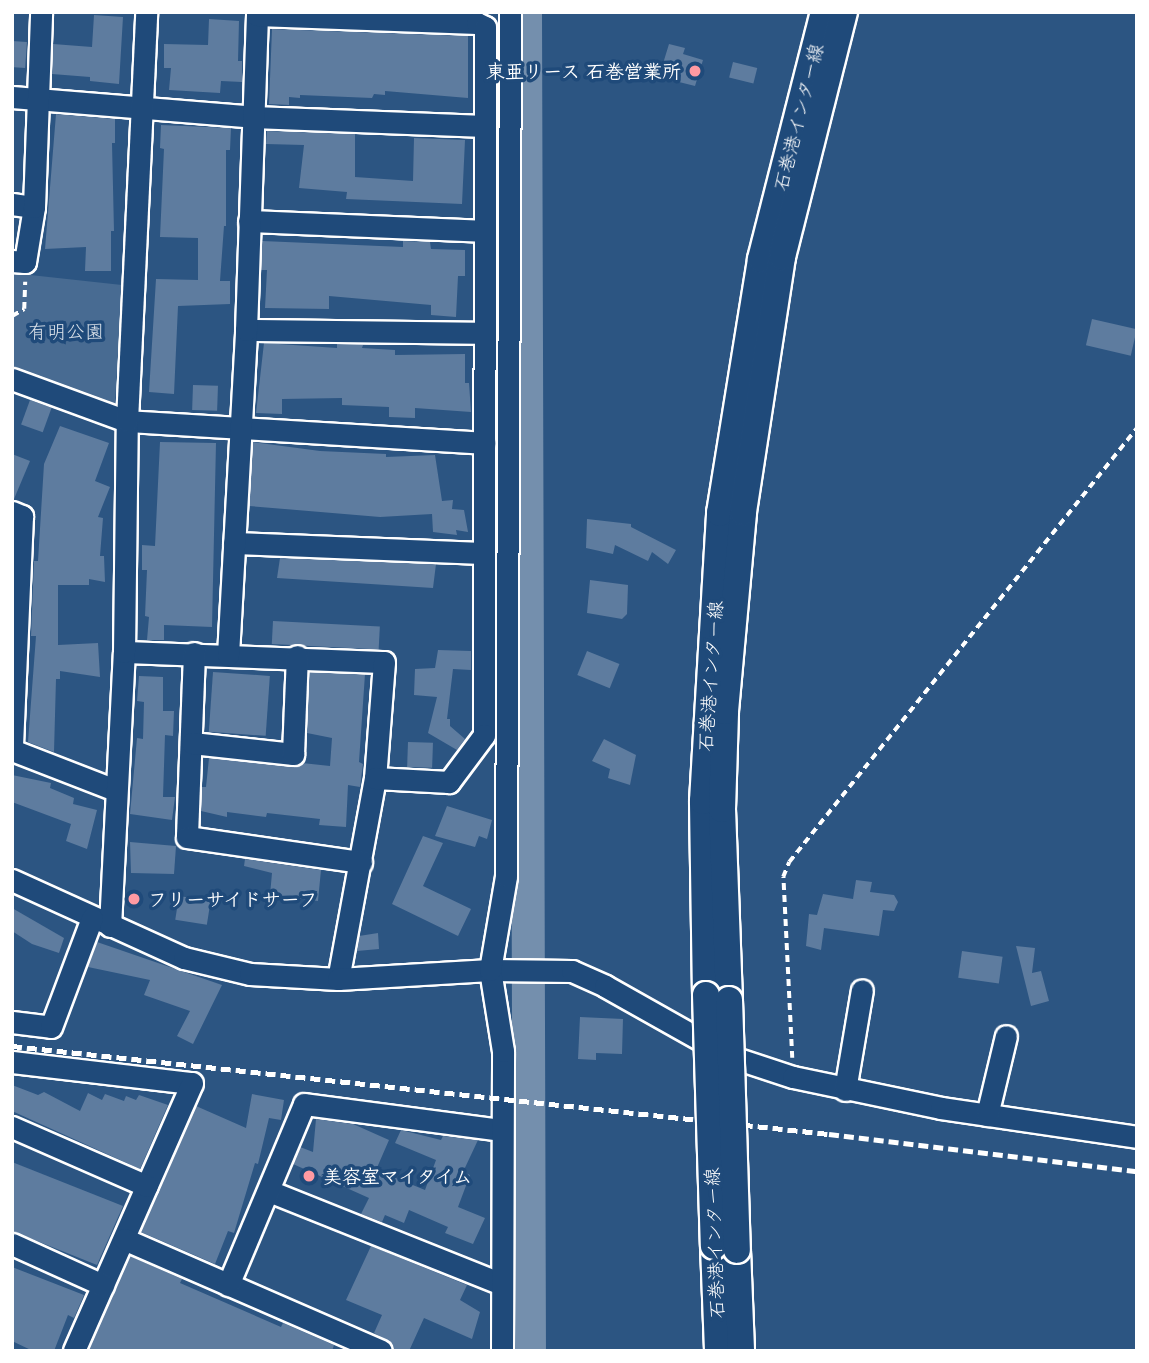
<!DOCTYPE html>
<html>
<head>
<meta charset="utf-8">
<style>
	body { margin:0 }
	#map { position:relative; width:1149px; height:1363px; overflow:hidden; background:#2c5582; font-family:"Playpen Sans","Klee One",sans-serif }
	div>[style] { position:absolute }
	.green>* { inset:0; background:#486b92 }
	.river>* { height:33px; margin:-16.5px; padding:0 16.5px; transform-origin:16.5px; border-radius:16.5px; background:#748fad }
	.building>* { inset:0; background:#5e7c9f; transform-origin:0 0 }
	.path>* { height:3.5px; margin-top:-1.75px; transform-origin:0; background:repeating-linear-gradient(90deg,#fff 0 7px,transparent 0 12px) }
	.roads { filter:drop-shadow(2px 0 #fff) drop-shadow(-2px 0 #fff) drop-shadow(0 2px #fff) drop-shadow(0 -2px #fff) }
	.minor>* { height:21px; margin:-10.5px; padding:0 10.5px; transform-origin:10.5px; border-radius:10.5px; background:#1f4a7a }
	.major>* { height:26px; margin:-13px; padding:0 13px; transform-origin:13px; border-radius:13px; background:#1f4a7a }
	.rail>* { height:5px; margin-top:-2.5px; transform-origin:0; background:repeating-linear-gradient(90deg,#fff 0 10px,transparent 0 15px) }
	.bridges { filter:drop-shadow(2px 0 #fff) drop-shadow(-2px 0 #fff) drop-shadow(0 2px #fff) drop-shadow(0 -2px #fff) }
	.major-bridge>* { height:26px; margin:-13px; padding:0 13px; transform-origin:13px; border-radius:13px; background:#1f4a7a }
	.dots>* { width:19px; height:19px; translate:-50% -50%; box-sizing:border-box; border:4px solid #1f4a7a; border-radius:50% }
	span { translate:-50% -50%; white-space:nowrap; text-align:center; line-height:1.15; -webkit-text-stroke:7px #1f4a7a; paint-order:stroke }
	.poi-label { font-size:19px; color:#fff; font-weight:700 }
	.right { translate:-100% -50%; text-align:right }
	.left { translate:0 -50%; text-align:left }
	.street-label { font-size:19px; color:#fff }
	.park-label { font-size:19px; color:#dae1e9 }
	.frame { position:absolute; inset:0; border:14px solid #fff; pointer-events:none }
</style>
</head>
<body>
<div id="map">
	<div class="green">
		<i style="clip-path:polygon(12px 273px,122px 285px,115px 403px,110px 408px,12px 366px)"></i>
	</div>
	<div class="river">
		<i style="left:525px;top:12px;width:1339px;rotate:89.83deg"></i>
	</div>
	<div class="building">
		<i style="clip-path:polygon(94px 15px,123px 17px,119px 84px,90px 81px,90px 77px,52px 74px,53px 44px,92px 47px)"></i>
		<i style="clip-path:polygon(209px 19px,239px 21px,238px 61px,242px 61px,242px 82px,221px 81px,220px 93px,169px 90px,171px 68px,164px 68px,164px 44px,208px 45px)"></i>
		<i style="clip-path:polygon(272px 29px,468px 36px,468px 98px,385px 91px,385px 95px,374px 94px,372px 98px,300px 95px,300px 98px,289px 97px,289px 105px,269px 104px)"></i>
		<i style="left:12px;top:41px;width:15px;height:26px;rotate:4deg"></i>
		<i style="clip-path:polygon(669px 44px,685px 48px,683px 54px,703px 60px,695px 86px,679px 82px,681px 75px,661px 70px)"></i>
		<i style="left:733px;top:62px;width:25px;height:16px;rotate:14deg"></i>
		<i style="clip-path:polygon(56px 114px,115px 119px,115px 143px,112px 143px,114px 231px,111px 231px,111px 271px,85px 271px,86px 247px,45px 249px)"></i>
		<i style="clip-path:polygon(161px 125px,231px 128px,230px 150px,226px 150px,226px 226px,224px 226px,220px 281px,230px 281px,230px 304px,178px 306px,174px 394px,149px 392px,156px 279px,198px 280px,198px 238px,160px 237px,164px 149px,160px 148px)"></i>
		<i style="clip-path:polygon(267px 131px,355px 134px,355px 177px,413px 181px,414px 138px,465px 140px,462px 204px,346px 199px,347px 192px,299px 188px,304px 145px,266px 144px)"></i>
		<i style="clip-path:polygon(262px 241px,403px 247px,403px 241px,430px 242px,431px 249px,465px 250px,465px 276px,458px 276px,456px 317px,431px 315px,431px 305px,329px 296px,329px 309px,265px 308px,267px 270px,261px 270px)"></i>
		<i style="left:1092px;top:319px;width:46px;height:27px;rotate:13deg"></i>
		<i style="clip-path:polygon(264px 343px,337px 348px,337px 344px,363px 345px,362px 348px,395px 350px,395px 355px,465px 354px,465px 383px,469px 383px,471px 412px,415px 408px,415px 418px,389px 417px,389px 407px,342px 405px,342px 398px,282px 399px,282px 414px,256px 413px)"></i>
		<i style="left:193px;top:385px;width:25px;height:25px;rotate:2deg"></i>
		<i style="left:30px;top:400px;width:23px;height:26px;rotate:20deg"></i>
		<i style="clip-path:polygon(60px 426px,109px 443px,95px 481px,110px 487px,98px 517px,103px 518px,100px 556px,104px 556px,105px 582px,89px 579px,89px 585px,58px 585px,58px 645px,98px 643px,100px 677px,60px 671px,60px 679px,56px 679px,54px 752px,28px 742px,36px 636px,31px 636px,34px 561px,38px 561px,44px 464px)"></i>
		<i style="clip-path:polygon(160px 442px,216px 443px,212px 627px,164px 625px,164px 640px,147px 640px,149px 617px,145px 616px,147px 570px,142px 570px,142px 545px,155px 546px)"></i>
		<i style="clip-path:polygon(253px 442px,320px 451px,386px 454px,386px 457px,435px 455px,442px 501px,453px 500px,452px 509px,464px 510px,468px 532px,456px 530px,457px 535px,433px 532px,432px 514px,380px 517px,249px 506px)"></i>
		<i style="clip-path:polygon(12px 454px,30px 461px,14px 499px,12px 499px)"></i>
		<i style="clip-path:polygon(587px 519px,631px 524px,631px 527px,676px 550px,668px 564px,652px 552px,648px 561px,615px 545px,613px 554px,586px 548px)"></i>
		<i style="clip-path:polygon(280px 558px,436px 564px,433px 588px,277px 578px)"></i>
		<i style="clip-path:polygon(590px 580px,628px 585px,627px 614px,622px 619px,587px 613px)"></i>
		<i style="left:273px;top:621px;width:107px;height:23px;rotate:3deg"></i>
		<i style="clip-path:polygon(438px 650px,471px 651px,471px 670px,453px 669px,447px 719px,450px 719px,450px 726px,465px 739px,457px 750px,428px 733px,437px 697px,414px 695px,415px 669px,435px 668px)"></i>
		<i style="left:587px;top:651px;width:35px;height:26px;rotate:22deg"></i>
		<i style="left:213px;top:672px;width:57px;height:60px;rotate:4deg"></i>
		<i style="clip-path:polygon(309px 672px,365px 674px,359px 762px,363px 764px,360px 787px,348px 785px,346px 827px,319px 825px,320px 819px,267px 813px,266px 817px,227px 812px,227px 817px,201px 811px,202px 787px,206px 787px,209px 758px,292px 767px,302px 763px,330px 766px,332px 738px,307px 733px)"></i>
		<i style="clip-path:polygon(139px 676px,163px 677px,163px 711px,174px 711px,173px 736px,165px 735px,163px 797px,175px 797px,172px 820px,130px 814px,137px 738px,143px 739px,144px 702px,137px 701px)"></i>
		<i style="clip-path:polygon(604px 739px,636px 755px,630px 785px,608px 778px,610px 769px,592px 761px)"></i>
		<i style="left:408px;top:742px;width:25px;height:25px;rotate:2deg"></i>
		<i style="clip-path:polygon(12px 775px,51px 783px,50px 788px,74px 798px,73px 804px,97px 810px,87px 849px,66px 841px,71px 824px,12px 802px)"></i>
		<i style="clip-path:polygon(447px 806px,492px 820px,487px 839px,479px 836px,475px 847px,435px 836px)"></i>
		<i style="clip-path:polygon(423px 836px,443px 843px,423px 886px,471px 909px,458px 936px,392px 904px)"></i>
		<i style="clip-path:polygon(130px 842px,176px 846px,174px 874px,131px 873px)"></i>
		<i style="clip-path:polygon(245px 859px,321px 870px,318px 901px,270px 895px,272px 873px,244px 866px)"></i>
		<i style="clip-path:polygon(856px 880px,872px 882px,870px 892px,894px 895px,898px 902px,894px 911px,883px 910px,879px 936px,824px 928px,821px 950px,806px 946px,809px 914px,817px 915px,823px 894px,853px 899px)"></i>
		<i style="left:179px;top:896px;width:32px;height:24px;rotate:9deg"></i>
		<i style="clip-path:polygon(12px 908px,64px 938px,59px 953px,32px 944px,12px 931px)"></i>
		<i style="clip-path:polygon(378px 933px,379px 949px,357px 951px,359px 936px)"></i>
		<i style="clip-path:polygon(97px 942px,222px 985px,193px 1044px,177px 1036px,190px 1011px,144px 995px,150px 980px,88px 967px)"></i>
		<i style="clip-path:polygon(1016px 946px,1035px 948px,1032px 973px,1041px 971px,1049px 1001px,1031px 1006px)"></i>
		<i style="left:962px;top:951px;width:41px;height:27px;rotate:8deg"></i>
		<i style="clip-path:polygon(580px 1017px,623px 1019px,622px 1054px,596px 1053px,596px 1060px,578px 1059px)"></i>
		<i style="clip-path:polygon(12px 1085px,38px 1095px,44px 1092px,80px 1111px,88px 1093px,102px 1100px,105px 1094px,124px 1101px,126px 1096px,136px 1100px,139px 1095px,168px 1105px,140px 1169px,12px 1111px)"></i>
		<i style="clip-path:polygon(252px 1094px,284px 1100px,281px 1120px,269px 1118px,258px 1164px,255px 1163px,234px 1233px,228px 1231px,215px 1264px,141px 1232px,196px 1106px,246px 1128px)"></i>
		<i style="clip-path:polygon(316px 1119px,353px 1124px,389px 1140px,376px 1170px,425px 1190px,436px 1160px,395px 1143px,401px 1130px,441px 1140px,443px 1136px,478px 1140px,463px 1172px,470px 1175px,458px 1207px,485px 1218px,473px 1244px,445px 1233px,448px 1227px,409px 1210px,404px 1223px,385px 1215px,382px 1222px,361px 1214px,369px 1198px,293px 1164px,300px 1147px,313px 1152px)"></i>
		<i style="clip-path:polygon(12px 1162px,123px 1206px,97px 1265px,12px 1231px)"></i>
		<i style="clip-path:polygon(371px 1246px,467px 1285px,460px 1300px,480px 1312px,472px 1339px,424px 1318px,409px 1351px,394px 1351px,391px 1343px,374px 1333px,382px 1315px,346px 1300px)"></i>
		<i style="clip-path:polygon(130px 1256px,182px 1279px,180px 1283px,281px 1327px,283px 1323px,334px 1345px,332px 1351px,88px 1351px)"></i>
		<i style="clip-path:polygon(12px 1267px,84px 1295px,74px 1318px,68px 1315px,54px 1351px,33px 1351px,12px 1341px)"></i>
	</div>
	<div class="path">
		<i style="left:12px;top:316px;width:14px;rotate:-30deg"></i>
		<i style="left:24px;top:309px;width:27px;rotate:-88deg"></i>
		<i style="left:792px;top:1058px;width:181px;rotate:-92.8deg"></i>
		<i style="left:783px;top:877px;width:16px;rotate:-68deg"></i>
		<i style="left:789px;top:862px;width:556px;rotate:-51.28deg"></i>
	</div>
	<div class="roads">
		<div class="minor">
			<i style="left:12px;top:97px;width:242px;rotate:4.7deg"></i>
			<i style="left:253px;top:117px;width:232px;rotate:2.2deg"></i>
			<i style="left:12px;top:204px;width:22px;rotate:8deg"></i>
			<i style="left:249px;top:221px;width:234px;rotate:2.4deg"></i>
			<i style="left:12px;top:261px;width:13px;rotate:4deg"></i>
			<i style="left:25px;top:262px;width:56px;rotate:-80.7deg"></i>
			<i style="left:34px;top:207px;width:195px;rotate:-87.9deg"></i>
			<i style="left:246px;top:330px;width:239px;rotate:0.7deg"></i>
			<i style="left:12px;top:379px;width:122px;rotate:20.1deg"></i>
			<i style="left:127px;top:421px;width:358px;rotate:3.5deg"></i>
			<i style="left:12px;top:512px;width:11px;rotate:22deg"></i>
			<i style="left:22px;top:516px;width:227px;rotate:92.5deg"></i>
			<i style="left:234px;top:543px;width:250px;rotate:2.3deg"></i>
			<i style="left:124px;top:652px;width:260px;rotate:2.2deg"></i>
			<i style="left:384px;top:662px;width:116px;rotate:94.4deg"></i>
			<i style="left:375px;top:778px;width:204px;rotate:100.4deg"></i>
			<i style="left:194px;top:653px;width:184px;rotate:92.2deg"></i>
			<i style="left:187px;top:837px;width:176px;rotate:8.2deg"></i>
			<i style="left:228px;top:655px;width:325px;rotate:-86.8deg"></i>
			<i style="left:246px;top:330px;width:315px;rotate:-88deg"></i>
			<i style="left:257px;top:15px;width:220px;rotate:2.1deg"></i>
			<i style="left:477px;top:23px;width:9px;rotate:27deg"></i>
			<i style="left:485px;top:27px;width:708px;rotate:90.08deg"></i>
			<i style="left:484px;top:735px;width:59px;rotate:126.7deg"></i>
			<i style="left:449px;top:782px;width:74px;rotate:-176.9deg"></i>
			<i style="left:192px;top:743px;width:102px;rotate:6.2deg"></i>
			<i style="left:293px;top:754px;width:98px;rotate:-87.7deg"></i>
			<i style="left:12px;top:750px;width:110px;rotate:21.2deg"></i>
			<i style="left:12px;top:880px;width:189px;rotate:24.4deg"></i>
			<i style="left:184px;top:958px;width:68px;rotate:13.6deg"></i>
			<i style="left:250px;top:974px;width:88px;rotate:3.3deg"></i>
			<i style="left:338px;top:979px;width:152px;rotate:-3.4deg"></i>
			<i style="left:490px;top:970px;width:82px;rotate:0.7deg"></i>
			<i style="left:572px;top:971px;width:36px;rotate:24deg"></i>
			<i style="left:605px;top:986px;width:142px;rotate:29.4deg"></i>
			<i style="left:729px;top:1056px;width:67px;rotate:18.2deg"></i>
			<i style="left:793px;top:1077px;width:151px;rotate:11.8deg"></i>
			<i style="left:941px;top:1108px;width:198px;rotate:8.4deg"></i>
			<i style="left:110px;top:926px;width:274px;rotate:-87.1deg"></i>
			<i style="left:124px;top:652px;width:231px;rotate:-89.3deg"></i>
			<i style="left:127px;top:421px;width:409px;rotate:-87.3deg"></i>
			<i style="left:12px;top:1022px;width:39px;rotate:7deg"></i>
			<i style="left:51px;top:1027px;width:116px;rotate:-69.4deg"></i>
			<i style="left:12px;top:1062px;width:181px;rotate:6.7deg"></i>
			<i style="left:192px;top:1083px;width:293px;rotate:113.8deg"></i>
			<i style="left:845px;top:1090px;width:101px;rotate:-80.4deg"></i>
			<i style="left:987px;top:1115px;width:81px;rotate:-76.5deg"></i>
			<i style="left:12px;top:1127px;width:147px;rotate:23.6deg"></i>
			<i style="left:269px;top:1191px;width:250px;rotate:21.8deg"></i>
			<i style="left:124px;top:1239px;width:280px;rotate:23.5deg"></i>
			<i style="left:12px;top:1244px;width:100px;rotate:24.3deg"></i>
			<i style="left:228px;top:1285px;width:196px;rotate:-67.2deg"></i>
			<i style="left:304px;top:1104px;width:199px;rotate:7.5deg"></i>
			<i style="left:502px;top:1351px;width:300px;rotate:-89.8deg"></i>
			<i style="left:503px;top:1051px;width:82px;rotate:-99.1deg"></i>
			<i style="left:490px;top:970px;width:95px;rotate:-80.3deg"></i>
			<i style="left:506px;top:876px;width:864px;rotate:-89.73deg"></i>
		</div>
		<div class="major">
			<i style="left:706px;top:995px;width:194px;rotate:-90.9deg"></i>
			<i style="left:703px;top:801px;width:289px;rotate:-86.6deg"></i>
			<i style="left:720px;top:513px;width:257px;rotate:-80.8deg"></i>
			<i style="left:761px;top:259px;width:255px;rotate:-75.7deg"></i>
			<i style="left:729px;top:1000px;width:191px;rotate:-92.1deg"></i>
			<i style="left:722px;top:809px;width:98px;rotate:-88.2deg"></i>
			<i style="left:725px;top:711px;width:200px;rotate:-84.8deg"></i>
			<i style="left:743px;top:512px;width:258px;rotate:-81.3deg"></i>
			<i style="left:782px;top:257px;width:253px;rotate:-75.8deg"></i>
			<i style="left:714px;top:1246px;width:105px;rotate:87.8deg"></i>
			<i style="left:737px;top:1250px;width:101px;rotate:87.7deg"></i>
		</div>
	</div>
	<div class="rail">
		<i style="left:12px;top:1046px;width:822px;rotate:6.15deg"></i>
		<i style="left:829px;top:1134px;width:310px;rotate:6.9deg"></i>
	</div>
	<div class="bridges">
		<div class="major-bridge">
			<i style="left:706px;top:995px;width:251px;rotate:88.2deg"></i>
			<i style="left:729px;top:1000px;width:250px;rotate:88.2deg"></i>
		</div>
	</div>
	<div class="dots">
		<i style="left:695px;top:71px;background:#ff9aa2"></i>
		<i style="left:134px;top:899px;background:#ff9aa2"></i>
		<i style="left:309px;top:1176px;background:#ff9aa2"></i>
	</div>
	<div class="poi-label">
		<span class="right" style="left:681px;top:71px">東亜リース 石巻営業所</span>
		<span class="left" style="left:148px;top:899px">フリーサイドサーフ</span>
		<span class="left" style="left:323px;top:1176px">美容室マイタイム</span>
	</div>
	<div class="street-label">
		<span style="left:798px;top:117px;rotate:-76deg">石巻港インター線</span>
		<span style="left:710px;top:676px;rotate:-86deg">石巻港インター線</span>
		<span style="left:714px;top:1243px;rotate:-92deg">石巻港インター線</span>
	</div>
	<div class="park-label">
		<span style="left:66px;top:331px">有明公園</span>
	</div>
	<div class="frame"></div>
</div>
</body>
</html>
